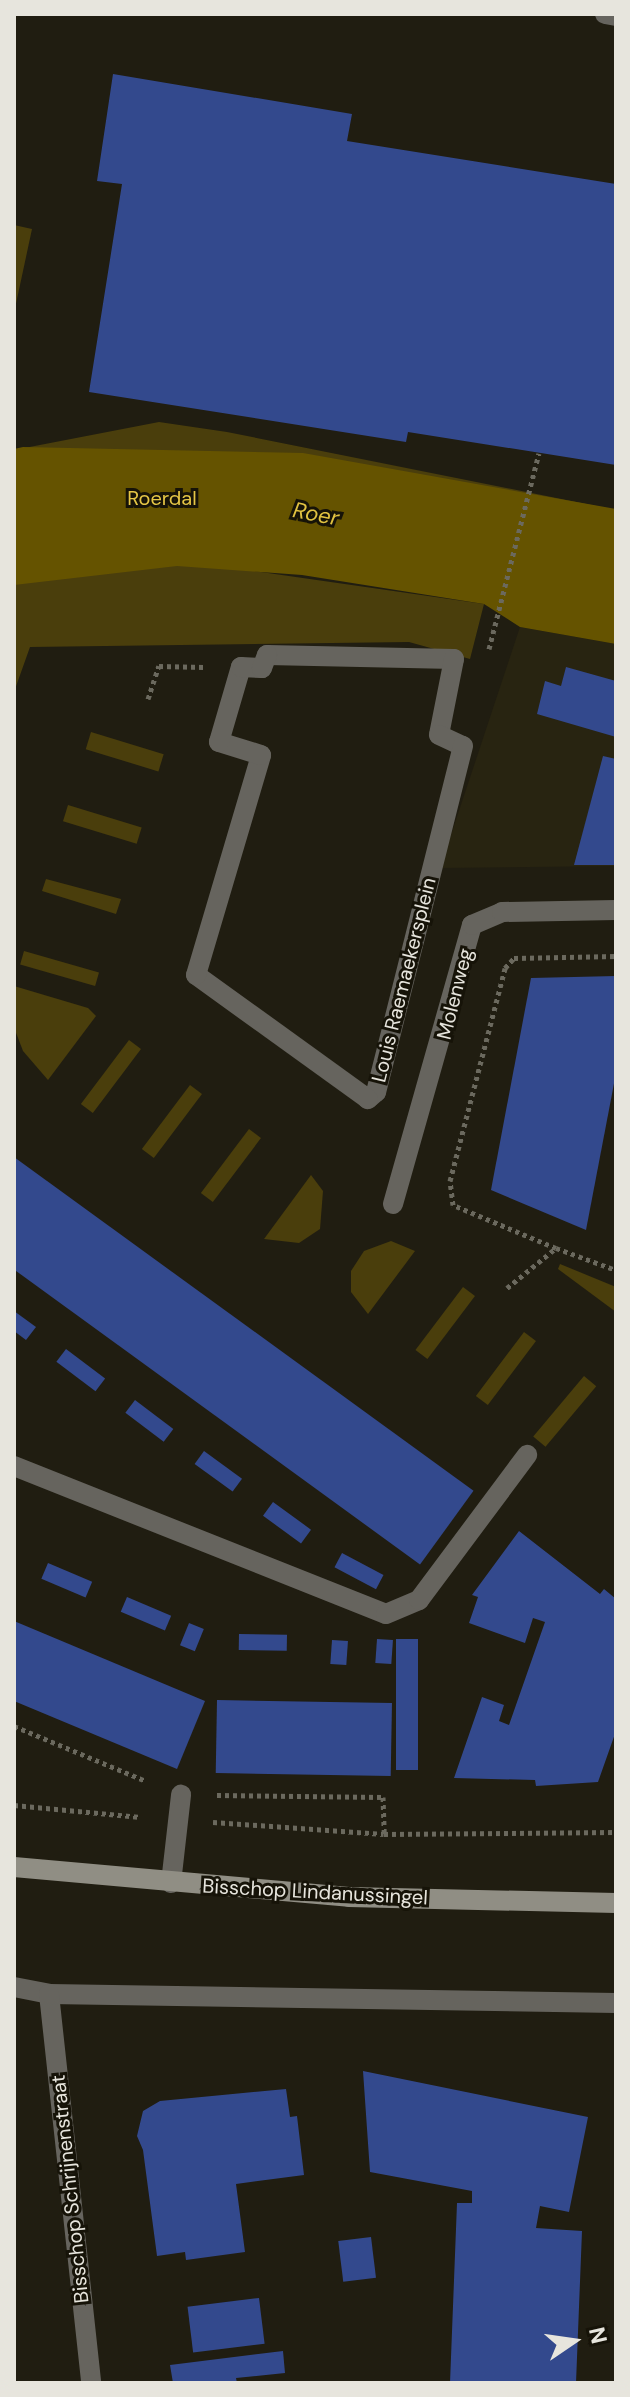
<!DOCTYPE html>
<html>
<head>
<meta charset="utf-8">
<style>
	body { margin:0 }
	#map { position:relative; width:630px; height:2397px; overflow:hidden; background:#201d11; font-family:"DM Sans",sans-serif }
	div>[style] { position:absolute }
	.built>* { inset:0; background:#282411 }
	.green>* { inset:0; background:#4a3e0c; transform-origin:0 0 }
	.water>* { inset:0; background:#655300 }
	.building>* { inset:0; background:#33498d; transform-origin:0 0 }
	.path>* { height:5px; margin-top:-2.5px; transform-origin:0; background:repeating-linear-gradient(90deg,#6b695e 0 4px,transparent 0 8px) }
	.lane>* { height:20px; margin:-10px; padding:0 10px; transform-origin:10px; border-radius:10px; background:#66645e }
	.street>* { height:20px; margin:-10px; padding:0 10px; transform-origin:10px; border-radius:10px; background:#66645e }
	.secondary>* { height:20px; margin:-10px; padding:0 10px; transform-origin:10px; border-radius:10px; background:#908e84 }
	span { translate:-50% -50%; white-space:nowrap; text-align:center; line-height:1.15; -webkit-text-stroke:6px #161308; paint-order:stroke }
	.park-label { font-size:20px; color:#e5c646 }
	.street-label { font-size:20px; color:#e7e5dd }
	.water-label { font-size:22px; color:#e1c241; font-style:italic }
	.frame { position:absolute; inset:0; border:16px solid #e7e5dd; pointer-events:none }
	.north { position:absolute; left:534px; top:2301px; width:80px; height:80px; -webkit-text-stroke:6px #161308; paint-order:stroke; rotate:77deg; font-size:22px; font-weight:700; line-height:32px; text-align:center; color:#e7e5dd }
	.north::after { content:''; display:block; margin:auto; width:28px; height:36px; background:#e7e5dd; clip-path:polygon(50% 0,100% 100%,50% 72%,0 100%) }
</style>
</head>
<body>
<div id="map">
	<div class="built">
		<i style="clip-path:polygon(520px 627px,616px 644px,616px 866px,440px 868px)"></i>
	</div>
	<div class="green">
		<i style="clip-path:polygon(14px 225px,32px 229px,14px 313px)"></i>
		<i style="clip-path:polygon(159px 422px,227px 432px,616px 510px,315px 569px,254px 571px,484px 604px,470px 659px,409px 642px,30px 647px,14px 692px,14px 450px)"></i>
		<i style="left:91px;top:732px;width:76px;height:18px;rotate:17deg"></i>
		<i style="left:68px;top:805px;width:77px;height:17px;rotate:17deg"></i>
		<i style="clip-path:polygon(46px 879px,121px 899px,116px 914px,42px 891px)"></i>
		<i style="left:24px;top:951px;width:78px;height:14px;rotate:16deg"></i>
		<i style="clip-path:polygon(14px 986px,88px 1008px,96px 1016px,48px 1080px,23px 1051px,15px 1030px)"></i>
		<i style="left:129px;top:1040px;width:15px;height:80px;rotate:37deg"></i>
		<i style="left:190px;top:1085px;width:15px;height:80px;rotate:37deg"></i>
		<i style="left:249px;top:1129px;width:15px;height:80px;rotate:37deg"></i>
		<i style="clip-path:polygon(311px 1175px,323px 1191px,320px 1229px,299px 1243px,264px 1239px)"></i>
		<i style="clip-path:polygon(391px 1241px,415px 1251px,368px 1314px,351px 1292px,351px 1271px,364px 1251px)"></i>
		<i style="clip-path:polygon(560px 1264px,616px 1287px,616px 1312px,558px 1269px)"></i>
		<i style="left:463px;top:1287px;width:15px;height:79px;rotate:37deg"></i>
		<i style="left:524px;top:1332px;width:15px;height:80px;rotate:37deg"></i>
		<i style="left:584px;top:1376px;width:16px;height:79px;rotate:40deg"></i>
	</div>
	<div class="water">
		<i style="clip-path:polygon(23px 447px,303px 453px,616px 509px,616px 644px,520px 627px,484px 604px,302px 575px,177px 566px,14px 585px,14px 449px)"></i>
	</div>
	<div class="building">
		<i style="clip-path:polygon(113px 74px,352px 114px,347px 141px,616px 184px,616px 465px,408px 432px,406px 442px,89px 392px,122px 184px,97px 181px)"></i>
		<i style="clip-path:polygon(566px 667px,616px 681px,616px 737px,537px 714px,545px 681px,561px 686px)"></i>
		<i style="clip-path:polygon(603px 756px,616px 759px,616px 865px,574px 865px)"></i>
		<i style="clip-path:polygon(616px 976px,616px 1073px,586px 1230px,491px 1190px,531px 978px)"></i>
		<i style="left:14px;top:1157px;width:568px;height:91px;rotate:36deg"></i>
		<i style="clip-path:polygon(14px 1311px,36px 1327px,26px 1340px,14px 1331px)"></i>
		<i style="left:66px;top:1349px;width:49px;height:16px;rotate:37deg"></i>
		<i style="left:135px;top:1400px;width:48px;height:16px;rotate:37deg"></i>
		<i style="left:204px;top:1451px;width:47px;height:16px;rotate:36deg"></i>
		<i style="left:273px;top:1502px;width:47px;height:17px;rotate:36deg"></i>
		<i style="clip-path:polygon(519px 1531px,600px 1594px,604px 1589px,616px 1599px,616px 1731px,598px 1782px,536px 1786px,535px 1780px,454px 1778px,482px 1697px,504px 1705px,499px 1721px,509px 1725px,545px 1622px,533px 1618px,525px 1643px,469px 1623px,478px 1597px,472px 1595px)"></i>
		<i style="left:342px;top:1553px;width:47px;height:16px;rotate:28deg"></i>
		<i style="left:48px;top:1563px;width:48px;height:17px;rotate:23deg"></i>
		<i style="left:127px;top:1597px;width:48px;height:16px;rotate:23deg"></i>
		<i style="clip-path:polygon(14px 1621px,205px 1701px,177px 1769px,14px 1701px)"></i>
		<i style="left:189px;top:1623px;width:16px;height:24px;rotate:22deg"></i>
		<i style="left:239px;top:1634px;width:48px;height:16px;rotate:1deg"></i>
		<i style="left:377px;top:1639px;width:16px;height:24px;rotate:4deg"></i>
		<i style="left:396px;top:1639px;width:22px;height:131px"></i>
		<i style="left:332px;top:1640px;width:16px;height:24px;rotate:4deg"></i>
		<i style="left:217px;top:1700px;width:175px;height:73px;rotate:1deg"></i>
		<i style="clip-path:polygon(363px 2071px,588px 2117px,569px 2212px,540px 2206px,536px 2228px,582px 2231px,576px 2383px,450px 2383px,457px 2203px,472px 2203px,472px 2191px,370px 2172px)"></i>
		<i style="clip-path:polygon(286px 2089px,290px 2117px,297px 2116px,304px 2175px,236px 2184px,245px 2252px,186px 2260px,185px 2252px,157px 2256px,143px 2150px,137px 2136px,143px 2111px,160px 2101px)"></i>
		<i style="left:371px;top:2237px;width:41px;height:33px;rotate:83deg"></i>
		<i style="left:259px;top:2298px;width:46px;height:72px;rotate:83deg"></i>
		<i style="clip-path:polygon(283px 2351px,285px 2373px,236px 2378px,237px 2383px,173px 2383px,170px 2365px)"></i>
	</div>
	<div class="path">
		<i style="left:489px;top:649px;width:202px;rotate:-75.7deg"></i>
		<i style="left:148px;top:699px;width:35px;rotate:-72deg"></i>
		<i style="left:159px;top:666px;width:45px;rotate:1.3deg"></i>
		<i style="left:556px;top:1248px;width:112px;rotate:-157.3deg"></i>
		<i style="left:453px;top:1205px;width:24px;rotate:-97deg"></i>
		<i style="left:450px;top:1181px;width:220px;rotate:-75.5deg"></i>
		<i style="left:505px;top:968px;width:13px;rotate:-48deg"></i>
		<i style="left:514px;top:958px;width:102px;rotate:-1.1deg"></i>
		<i style="left:507px;top:1288px;width:63px;rotate:-39.2deg"></i>
		<i style="left:556px;top:1248px;width:64px;rotate:20.1deg"></i>
		<i style="left:14px;top:1726px;width:143px;rotate:22.6deg"></i>
		<i style="left:217px;top:1795px;width:166px;rotate:0.7deg"></i>
		<i style="left:383px;top:1797px;width:37px;rotate:88deg"></i>
		<i style="left:14px;top:1805px;width:127px;rotate:5.4deg"></i>
		<i style="left:213px;top:1822px;width:171px;rotate:4deg"></i>
		<i style="left:384px;top:1834px;width:232px;rotate:-0.5deg"></i>
	</div>
	<div class="lane">
		<i style="left:171px;top:1883px;width:89px;rotate:-83.5deg"></i>
	</div>
	<div class="street">
		<i style="left:605px;top:14px;width:11px;rotate:10deg"></i>
		<i style="left:267px;top:655px;width:187px;rotate:1.2deg"></i>
		<i style="left:454px;top:659px;width:77px;rotate:101.2deg"></i>
		<i style="left:439px;top:735px;width:26px;rotate:25deg"></i>
		<i style="left:463px;top:746px;width:357px;rotate:104.1deg"></i>
		<i style="left:376px;top:1092px;width:11px;rotate:139deg"></i>
		<i style="left:368px;top:1099px;width:212px;rotate:-144.2deg"></i>
		<i style="left:196px;top:975px;width:229px;rotate:-73.5deg"></i>
		<i style="left:261px;top:755px;width:44px;rotate:-162.8deg"></i>
		<i style="left:219px;top:742px;width:78px;rotate:-73.7deg"></i>
		<i style="left:241px;top:667px;width:21px;rotate:3deg"></i>
		<i style="left:262px;top:668px;width:14px;rotate:-69deg"></i>
		<i style="left:393px;top:1204px;width:290px;rotate:-74.2deg"></i>
		<i style="left:472px;top:925px;width:33px;rotate:-23deg"></i>
		<i style="left:502px;top:912px;width:114px;rotate:-1deg"></i>
		<i style="left:14px;top:1466px;width:400px;rotate:21.7deg"></i>
		<i style="left:386px;top:1614px;width:36px;rotate:-23deg"></i>
		<i style="left:419px;top:1600px;width:181px;rotate:-53.3deg"></i>
		<i style="left:14px;top:1987px;width:36px;rotate:11deg"></i>
		<i style="left:49px;top:1994px;width:567px;rotate:0.91deg"></i>
		<i style="left:49px;top:1994px;width:391px;rotate:83.8deg"></i>
	</div>
	<div class="secondary">
		<i style="left:14px;top:1867px;width:336px;rotate:5.1deg"></i>
		<i style="left:349px;top:1897px;width:267px;rotate:1.3deg"></i>
	</div>
	<div class="park-label">
		<span style="left:162px;top:498px">Roerdal</span>
	</div>
	<div class="street-label">
		<span style="left:404px;top:980px;rotate:-76deg">Louis Raemaekersplein</span>
		<span style="left:455px;top:994px;rotate:-76deg">Molenweg</span>
		<span style="left:315px;top:1892px;rotate:3deg">Bisschop Lindanussingel</span>
		<span style="left:70px;top:2189px;rotate:-96deg">Bisschop Schrijnenstraat</span>
	</div>
	<div class="water-label">
		<span style="left:316px;top:514px;rotate:11deg">Roer</span>
	</div>
	<div class="frame"></div>
	<div class="north">N</div>
</div>
</body>
</html>
